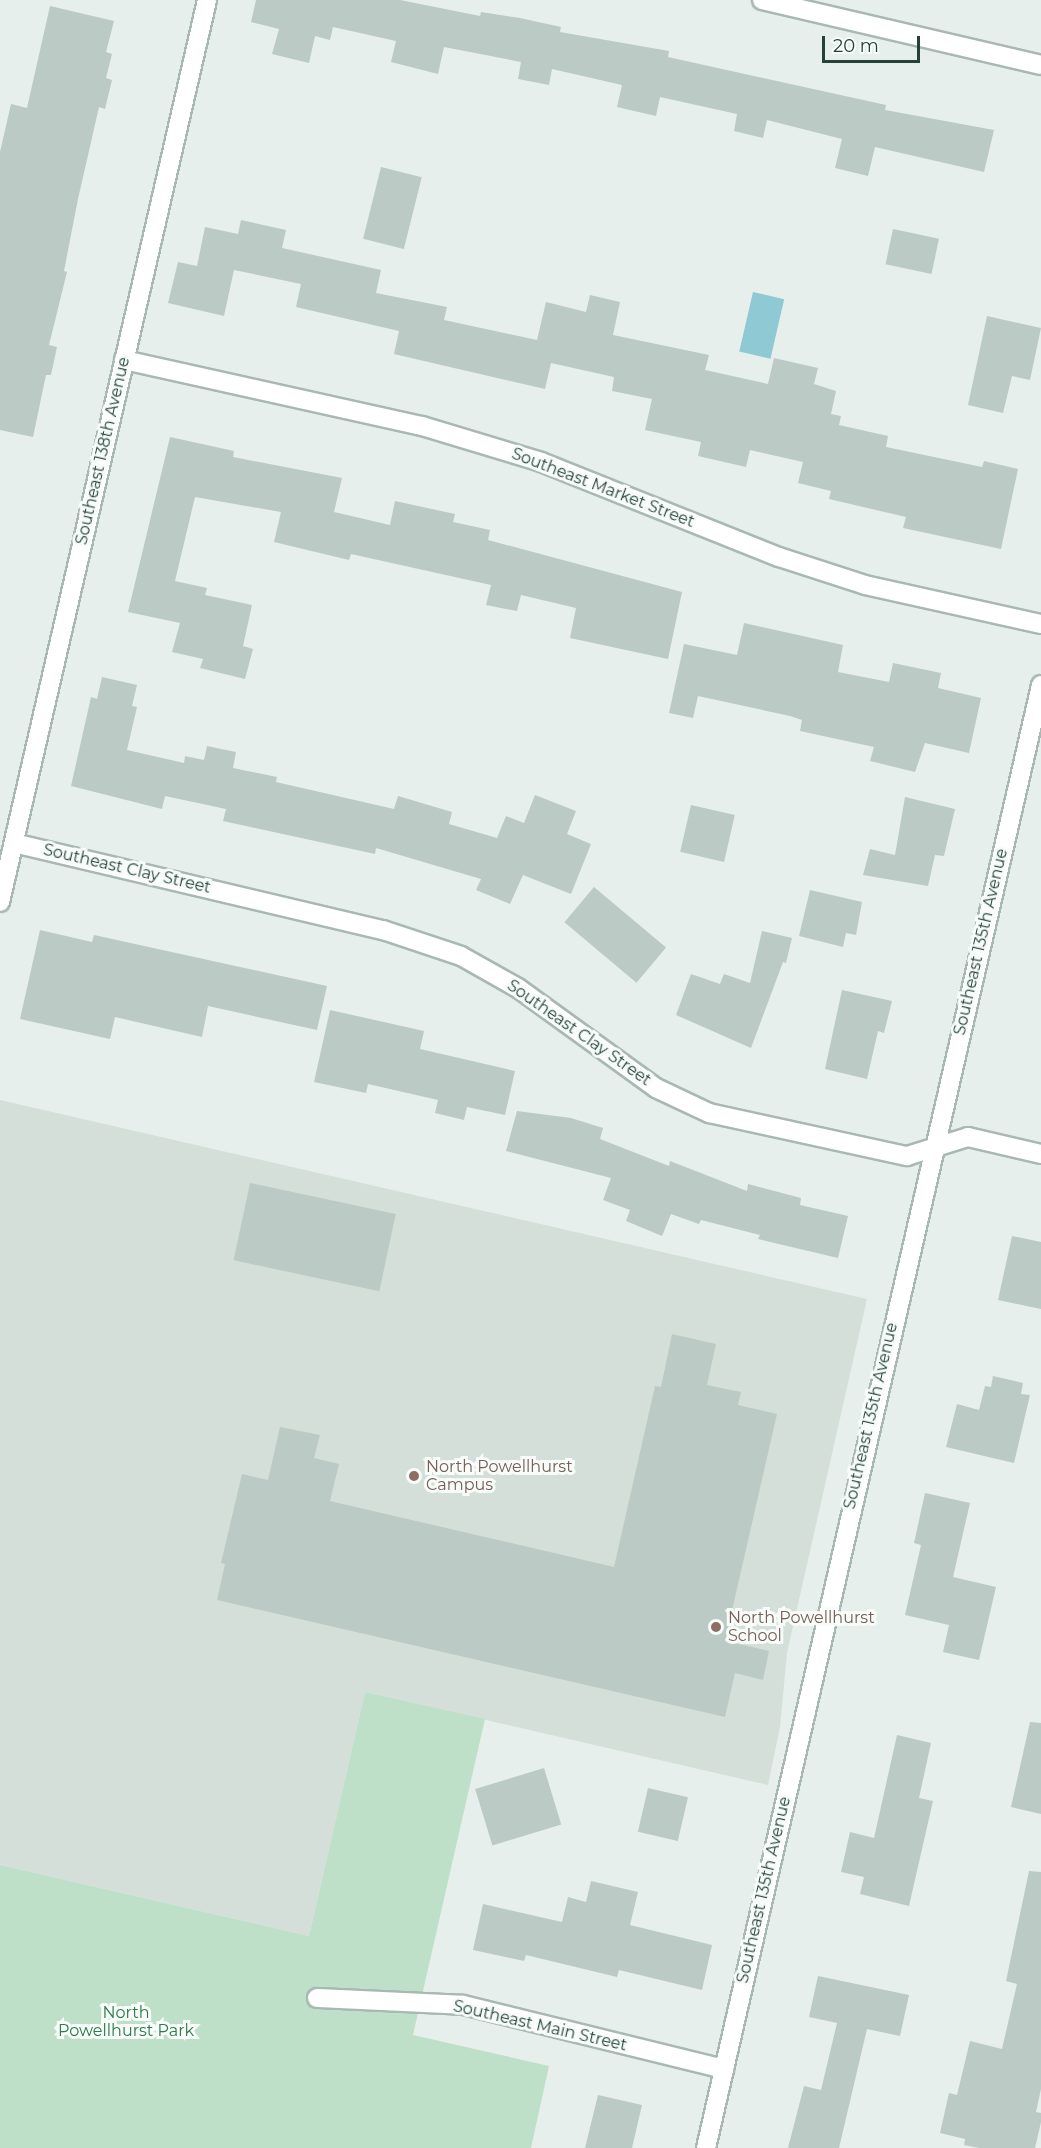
<!DOCTYPE html>
<html>
<head>
<meta charset="utf-8">
<style>
	body { margin:0 }
	#map { position:relative; width:1041px; height:2148px; overflow:hidden; background:#e6efeb; font-family:Montserrat,sans-serif }
	div>[style] { position:absolute }
	.built>* { inset:0; background:#d4dfda }
	.green>* { inset:0; background:#bfe0c8 }
	.water>* { inset:0; background:#8ec9d4; transform-origin:0 0 }
	.building>* { inset:0; background:#bbcac4; transform-origin:0 0 }
	.roads { filter:drop-shadow(2px 0 #a8b8b2) drop-shadow(-2px 0 #a8b8b2) drop-shadow(0 2px #a8b8b2) drop-shadow(0 -2px #a8b8b2) }
	.minor>* { height:18px; margin:-9px; padding:0 9px; transform-origin:9px; border-radius:9px; background:#fff }
	.dots>* { width:16px; height:16px; translate:-50% -50%; box-sizing:border-box; border:3px solid #f7fbf9; border-radius:50% }
	span { translate:-50% -50%; white-space:nowrap; text-align:center; line-height:1.15; -webkit-text-stroke:6px #f7fbf9; paint-order:stroke }
	.street-label { font-size:16px; color:#24423a }
	.education-label { font-size:16px; color:#785e54 }
	.left { translate:0 -50%; text-align:left }
	.park-label { font-size:16px; color:#2d7a4b }
	.scale { position:absolute; left:822px; top:36px; width:98px; height:27px; box-sizing:border-box; border:3px solid #24423a; border-top:0; padding-left:8px; font-size:18px; line-height:21px; white-space:nowrap; color:#24423a; -webkit-text-stroke:4px #f7fbf9; paint-order:stroke }
</style>
</head>
<body>
<div id="map">
	<div class="built">
		<i style="clip-path:polygon(0 1100px,867px 1299px,787px 1653px,780px 1727px,768px 1785px,365px 1692px,309px 1936px,0 1865px)"></i>
	</div>
	<div class="green">
		<i style="clip-path:polygon(365px 1692px,485px 1719px,413px 2035px,549px 2066px,531px 2148px,0 2148px,0 1865px,309px 1936px)"></i>
	</div>
	<div class="water">
		<i style="left:753px;top:292px;width:32px;height:61px;rotate:13deg"></i>
	</div>
	<div class="building">
		<i style="clip-path:polygon(256px 0,400px 0,480px 16px,481px 12px,520px 18px,561px 27px,560px 32px,669px 51px,668px 57px,886px 105px,885px 110px,994px 130px,984px 172px,875px 147px,868px 176px,835px 168px,842px 139px,767px 120px,763px 138px,734px 131px,737px 114px,660px 97px,656px 116px,617px 107px,622px 85px,552px 69px,549px 85px,518px 79px,521px 62px,444px 47px,438px 74px,391px 62px,396px 41px,333px 27px,330px 40px,315px 36px,309px 63px,272px 54px,279px 29px,251px 22px)"></i>
		<i style="clip-path:polygon(50px 6px,114px 21px,106px 52px,112px 54px,106px 78px,112px 80px,105px 109px,99px 107px,78px 199px,64px 271px,67px 272px,49px 345px,57px 347px,51px 375px,46px 375px,33px 437px,0 430px,0 152px,11px 104px,27px 108px)"></i>
		<i style="left:381px;top:167px;width:42px;height:74px;rotate:14deg"></i>
		<i style="clip-path:polygon(241px 220px,286px 230px,282px 248px,381px 270px,376px 293px,447px 307px,444px 320px,537px 340px,546px 302px,586px 312px,590px 295px,620px 302px,613px 335px,709px 355px,705px 370px,768px 384px,774px 358px,818px 368px,814px 384px,836px 391px,831px 414px,841px 416px,839px 425px,888px 436px,886px 447px,982px 467px,984px 461px,1018px 469px,1001px 549px,903px 528px,906px 517px,829px 499px,831px 491px,798px 483px,803px 462px,750px 450px,746px 467px,698px 456px,701px 442px,645px 430px,652px 399px,612px 391px,614px 377px,551px 363px,545px 389px,394px 354px,399px 331px,296px 307px,301px 284px,234px 270px,224px 316px,168px 303px,178px 262px,197px 266px,205px 227px,238px 234px)"></i>
		<i style="left:893px;top:229px;width:47px;height:36px;rotate:12deg"></i>
		<i style="clip-path:polygon(987px 316px,1041px 328px,1030px 380px,1012px 376px,1003px 413px,968px 405px)"></i>
		<i style="clip-path:polygon(170px 437px,234px 451px,233px 457px,342px 478px,334px 512px,390px 525px,395px 501px,455px 514px,453px 522px,490px 530px,488px 540px,682px 592px,668px 659px,570px 638px,576px 608px,521px 595px,517px 611px,486px 605px,491px 585px,351px 554px,349px 560px,274px 542px,281px 512px,195px 497px,175px 581px,207px 588px,205px 595px,252px 605px,243px 646px,253px 649px,245px 679px,200px 668px,203px 659px,172px 652px,180px 623px,128px 612px)"></i>
		<i style="clip-path:polygon(744px 623px,843px 645px,838px 672px,889px 682px,893px 663px,941px 673px,938px 688px,981px 698px,969px 753px,925px 743px,915px 772px,870px 761px,874px 747px,800px 731px,802px 720px,790px 716px,698px 696px,693px 718px,669px 713px,684px 644px,737px 655px)"></i>
		<i style="clip-path:polygon(102px 677px,137px 685px,132px 706px,137px 707px,127px 750px,184px 763px,185px 756px,204px 760px,207px 746px,236px 752px,233px 768px,277px 777px,276px 782px,394px 809px,398px 796px,452px 812px,449px 824px,497px 838px,506px 816px,524px 823px,535px 795px,576px 811px,567px 834px,591px 844px,571px 894px,523px 875px,510px 904px,476px 890px,481px 879px,376px 848px,375px 854px,223px 821px,226px 809px,165px 796px,162px 809px,71px 786px,91px 697px,97px 699px)"></i>
		<i style="clip-path:polygon(905px 797px,955px 809px,944px 856px,935px 855px,928px 886px,863px 875px,870px 849px,895px 855px)"></i>
		<i style="left:691px;top:805px;width:45px;height:48px;rotate:13deg"></i>
		<i style="left:594px;top:887px;width:94px;height:46px;rotate:40deg"></i>
		<i style="clip-path:polygon(810px 890px,862px 902px,856px 935px,846px 933px,843px 947px,799px 936px)"></i>
		<i style="clip-path:polygon(40px 930px,92px 942px,94px 935px,327px 986px,317px 1030px,208px 1006px,202px 1037px,115px 1017px,110px 1039px,20px 1019px)"></i>
		<i style="clip-path:polygon(762px 931px,792px 938px,786px 963px,783px 962px,751px 1048px,676px 1015px,691px 974px,720px 984px,724px 974px,750px 983px)"></i>
		<i style="clip-path:polygon(842px 990px,892px 1001px,884px 1033px,878px 1031px,867px 1079px,825px 1069px)"></i>
		<i style="clip-path:polygon(330px 1010px,424px 1031px,420px 1049px,515px 1071px,505px 1115px,467px 1107px,464px 1120px,435px 1113px,438px 1100px,368px 1084px,366px 1093px,314px 1082px)"></i>
		<i style="clip-path:polygon(517px 1111px,571px 1118px,603px 1128px,600px 1139px,669px 1166px,670px 1161px,747px 1191px,748px 1184px,801px 1198px,800px 1205px,848px 1216px,838px 1258px,758px 1239px,760px 1235px,701px 1220px,699px 1224px,671px 1214px,662px 1236px,626px 1221px,630px 1210px,603px 1200px,611px 1178px,506px 1151px)"></i>
		<i style="left:250px;top:1183px;width:149px;height:79px;rotate:12deg"></i>
		<i style="clip-path:polygon(1012px 1236px,1041px 1242px,1041px 1309px,998px 1300px)"></i>
		<i style="clip-path:polygon(672px 1334px,716px 1344px,707px 1385px,741px 1392px,738px 1405px,777px 1414px,725px 1641px,769px 1651px,763px 1680px,735px 1673px,725px 1717px,217px 1600px,225px 1564px,221px 1563px,242px 1474px,268px 1480px,280px 1427px,320px 1435px,314px 1458px,339px 1464px,330px 1501px,614px 1567px,655px 1386px,661px 1387px)"></i>
		<i style="clip-path:polygon(993px 1376px,1023px 1383px,1021px 1394px,1030px 1395px,1014px 1463px,946px 1447px,957px 1404px,979px 1410px,985px 1386px,991px 1387px)"></i>
		<i style="clip-path:polygon(925px 1493px,970px 1503px,953px 1577px,996px 1587px,979px 1660px,943px 1652px,949px 1625px,905px 1615px,921px 1545px,914px 1543px)"></i>
		<i style="clip-path:polygon(1030px 1722px,1041px 1723px,1041px 1814px,1011px 1807px)"></i>
		<i style="clip-path:polygon(897px 1735px,931px 1743px,919px 1798px,933px 1801px,909px 1906px,860px 1894px,864px 1877px,841px 1872px,850px 1832px,874px 1838px)"></i>
		<i style="left:544px;top:1768px;width:59px;height:72px;rotate:73deg"></i>
		<i style="left:648px;top:1788px;width:41px;height:45px;rotate:13deg"></i>
		<i style="clip-path:polygon(1029px 1871px,1041px 1872px,1041px 2089px,1036px 2112px,1041px 2113px,1041px 2122px,1035px 2148px,979px 2148px,964px 2145px,965px 2139px,940px 2133px,949px 2093px,957px 2095px,970px 2041px,1002px 2049px,1017px 1984px,1006px 1981px)"></i>
		<i style="clip-path:polygon(591px 1881px,638px 1892px,630px 1925px,712px 1945px,702px 1990px,619px 1970px,617px 1977px,526px 1955px,524px 1961px,473px 1950px,483px 1904px,562px 1922px,568px 1897px,586px 1902px)"></i>
		<i style="clip-path:polygon(818px 1976px,909px 1995px,900px 2036px,867px 2029px,839px 2148px,788px 2148px,804px 2086px,821px 2090px,837px 2023px,809px 2017px)"></i>
		<i style="clip-path:polygon(598px 2095px,642px 2105px,632px 2148px,585px 2148px)"></i>
	</div>
	<div class="roads">
		<div class="minor">
			<i style="left:762px;top:0;width:286px;rotate:13.1deg"></i>
			<i style="left:124px;top:360px;width:305px;rotate:12.5deg"></i>
			<i style="left:422px;top:426px;width:124px;rotate:16.8deg"></i>
			<i style="left:541px;top:462px;width:256px;rotate:21.8deg"></i>
			<i style="left:779px;top:557px;width:90px;rotate:18deg"></i>
			<i style="left:865px;top:585px;width:180px;rotate:12.5deg"></i>
			<i style="left:14px;top:843px;width:379px;rotate:13.3deg"></i>
			<i style="left:383px;top:930px;width:82px;rotate:18.4deg"></i>
			<i style="left:461px;top:956px;width:65px;rotate:29.3deg"></i>
			<i style="left:518px;top:988px;width:170px;rotate:35.9deg"></i>
			<i style="left:656px;top:1088px;width:59px;rotate:25.3deg"></i>
			<i style="left:709px;top:1113px;width:203px;rotate:12.3deg"></i>
			<i style="left:907px;top:1156px;width:64px;rotate:-17.3deg"></i>
			<i style="left:968px;top:1137px;width:75px;rotate:13.1deg"></i>
			<i style="left:0;top:902px;width:925px;rotate:-77.07deg"></i>
			<i style="left:317px;top:1998px;width:146px;rotate:2.7deg"></i>
			<i style="left:463px;top:2005px;width:269px;rotate:13.8deg"></i>
			<i style="left:706px;top:2148px;width:1501px;rotate:-77.1deg"></i>
		</div>
	</div>
	<div class="dots">
		<i style="left:414px;top:1476px;background:#8d6e63"></i>
		<i style="left:716px;top:1627px;background:#8d6e63"></i>
	</div>
	<div class="street-label">
		<span style="left:103px;top:451px;rotate:-77deg">Southeast 138th Avenue</span>
		<span style="left:603px;top:488px;rotate:21deg">Southeast Market Street</span>
		<span style="left:127px;top:869px;rotate:13deg">Southeast Clay Street</span>
		<span style="left:981px;top:942px;rotate:-77deg">Southeast 135th Avenue</span>
		<span style="left:579px;top:1033px;rotate:35deg">Southeast Clay Street</span>
		<span style="left:871px;top:1416px;rotate:-77deg">Southeast 135th Avenue</span>
		<span style="left:764px;top:1890px;rotate:-77deg">Southeast 135th Avenue</span>
		<span style="left:540px;top:2026px;rotate:13deg">Southeast Main Street</span>
	</div>
	<div class="education-label">
		<span class="left" style="left:426px;top:1476px">North Powellhurst<br>Campus</span>
		<span class="left" style="left:728px;top:1627px">North Powellhurst<br>School</span>
	</div>
	<div class="park-label">
		<span style="left:126px;top:2022px">North<br>Powellhurst Park</span>
	</div>
	<div class="scale">20 m</div>
</div>
</body>
</html>
